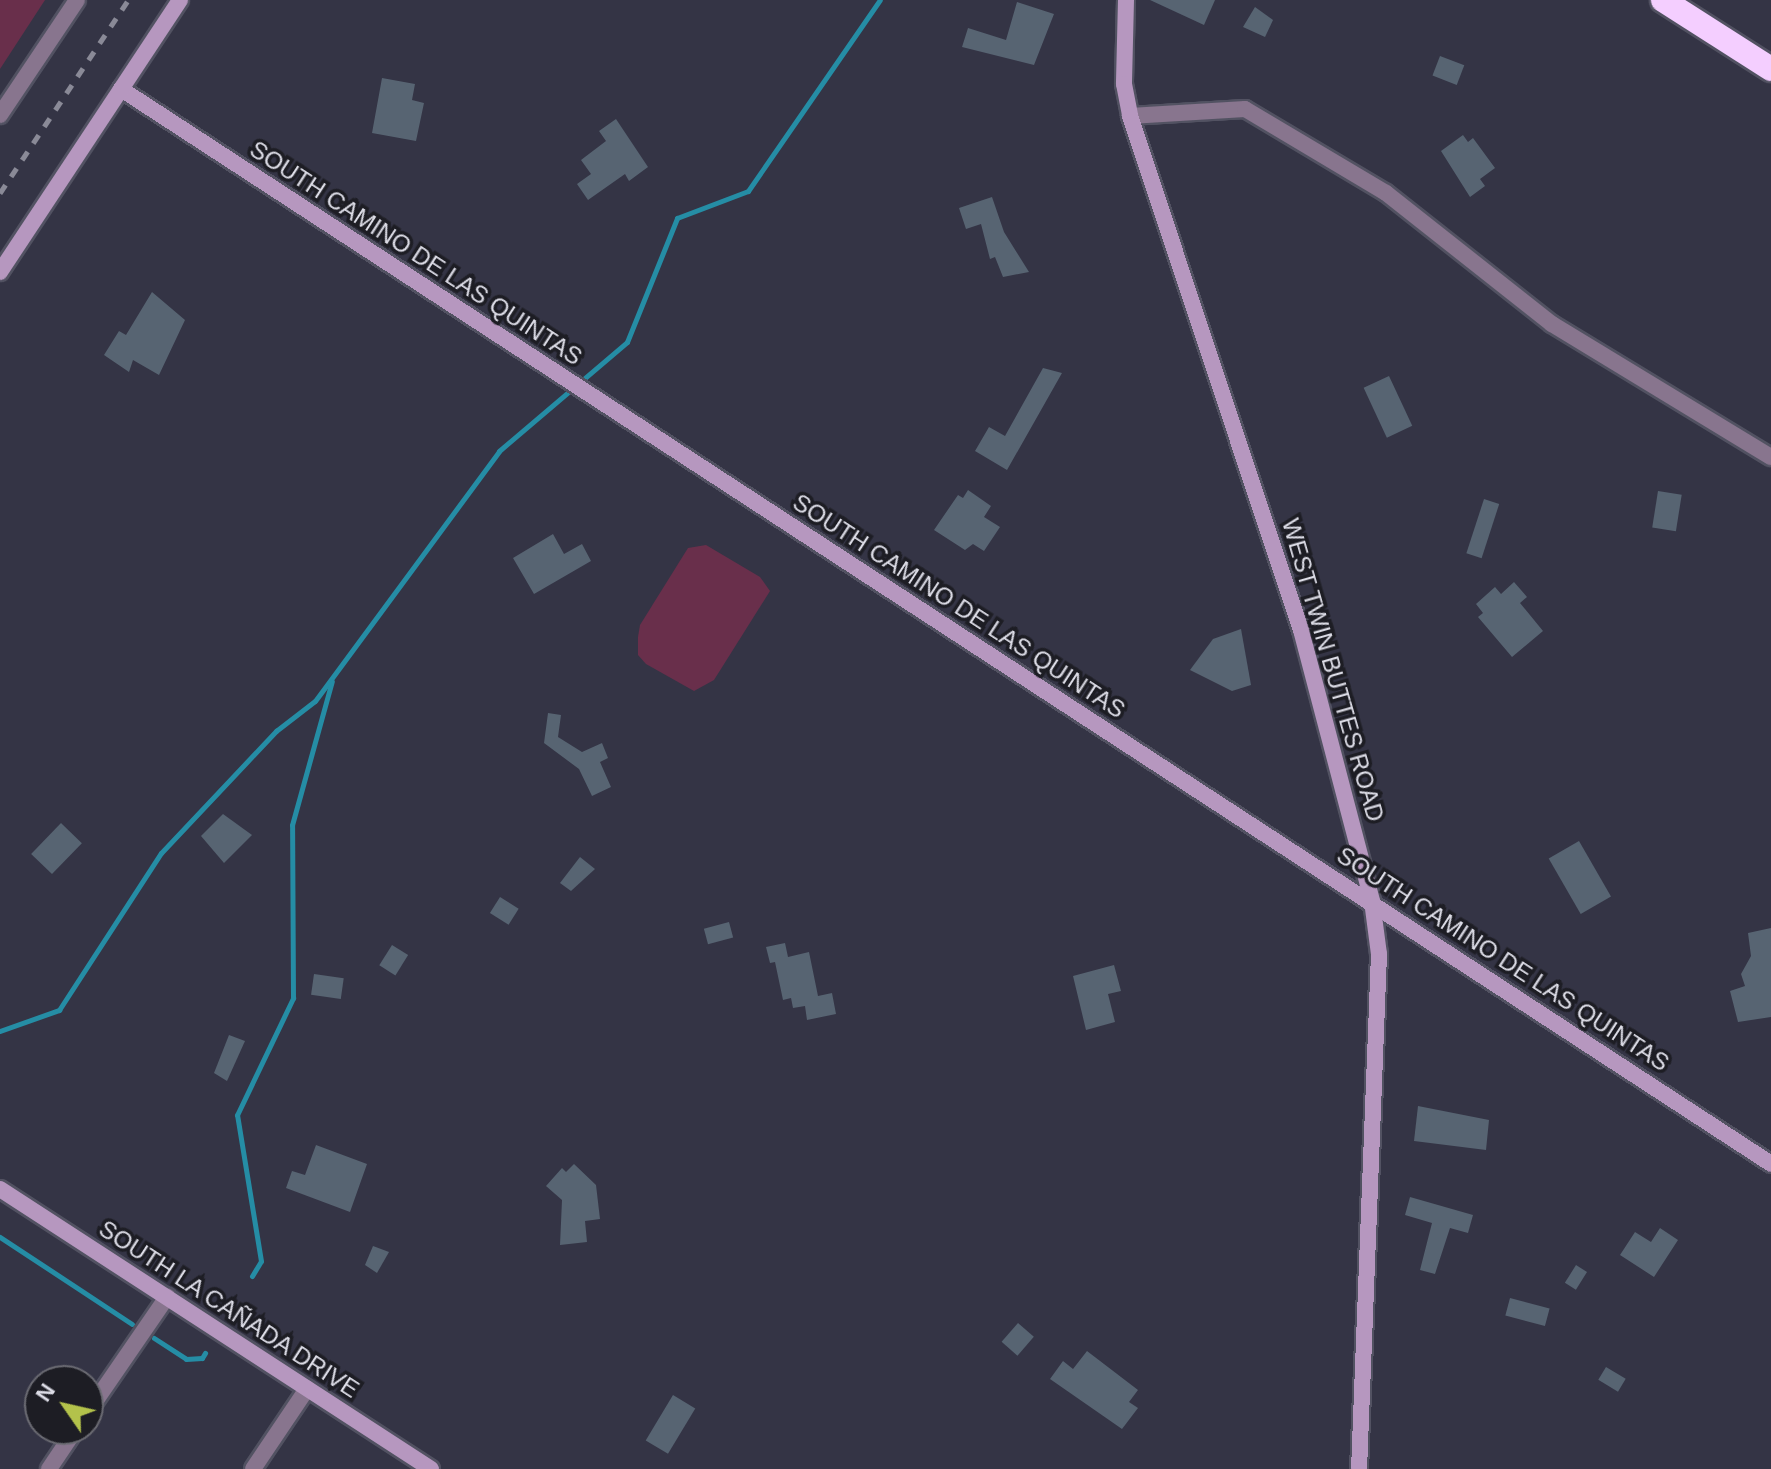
<!DOCTYPE html>
<html>
<head>
<meta charset="utf-8">
<style>
	body { margin:0 }
	#map { position:relative; width:1771px; height:1469px; overflow:hidden; background:#343445; font-family:Helvetica,sans-serif }
	div>[style] { position:absolute }
	.green>* { inset:0; background:#692f4b }
	.stream>* { height:5px; margin:-2.5px; padding:0 2.5px; transform-origin:2.5px; border-radius:2.5px; background:#258da5 }
	.building>* { inset:0; background:#576472; transform-origin:0 0 }
	.roads { filter:drop-shadow(2px 0 #525262) drop-shadow(-2px 0 #525262) drop-shadow(0 2px #525262) drop-shadow(0 -2px #525262) }
	.street>* { height:16px; margin:-8px; padding:0 8px; transform-origin:8px; border-radius:8px; background:#88758e }
	.secondary>* { height:16px; margin:-8px; padding:0 8px; transform-origin:8px; border-radius:8px; background:#b697bf }
	.highway>* { height:24px; margin:-12px; padding:0 12px; transform-origin:12px; border-radius:12px; background:#f4ceff }
	.rail>* { height:5px; margin-top:-2.5px; transform-origin:0; background:repeating-linear-gradient(90deg,#8a8a97 0 10px,transparent 0 20px) }
	span { translate:-50% -50%; white-space:nowrap; text-align:center; line-height:1.15; -webkit-text-stroke:7px #1d1d24; paint-order:stroke }
	.street-label { font-size:24px; color:#dddde7 }
	.north { position:absolute; left:24px; top:1365px; width:80px; height:80px; box-sizing:border-box; background:#1d1d24; border:2px solid #6a6a72; border-radius:50%; rotate:304deg; font-size:22px; font-weight:700; line-height:32px; text-align:center; color:#dddde7 }
	.north::after { content:''; display:block; margin:auto; width:28px; height:36px; background:#b3c24b; clip-path:polygon(50% 0,100% 100%,50% 72%,0 100%) }
</style>
</head>
<body>
<div id="map">
	<div class="green">
		<i style="clip-path:polygon(0 0,45px 0,0 69px)"></i>
		<i style="clip-path:polygon(706px 545px,760px 577px,770px 591px,714px 680px,694px 691px,646px 664px,638px 655px,638px 637px,640px 625px,688px 548px)"></i>
	</div>
	<div class="stream">
		<i style="left:0;top:1031px;width:63px;rotate:-19.6deg"></i>
		<i style="left:59px;top:1010px;width:187px;rotate:-57deg"></i>
		<i style="left:161px;top:853px;width:168px;rotate:-46.7deg"></i>
		<i style="left:276px;top:731px;width:49px;rotate:-37.6deg"></i>
		<i style="left:315px;top:701px;width:310px;rotate:-53.6deg"></i>
		<i style="left:499px;top:451px;width:168px;rotate:-40.4deg"></i>
		<i style="left:627px;top:342px;width:134px;rotate:-68deg"></i>
		<i style="left:677px;top:218px;width:76px;rotate:-20.8deg"></i>
		<i style="left:748px;top:191px;width:232px;rotate:-55.4deg"></i>
		<i style="left:0;top:1237px;width:158px;rotate:33.4deg"></i>
		<i style="left:252px;top:1276px;width:17px;rotate:-59deg"></i>
		<i style="left:261px;top:1261px;width:148px;rotate:-99.3deg"></i>
		<i style="left:237px;top:1115px;width:130px;rotate:-64.4deg"></i>
		<i style="left:293px;top:998px;width:173px;rotate:-90.3deg"></i>
		<i style="left:292px;top:825px;width:149px;rotate:-74.5deg"></i>
		<i style="left:154px;top:1338px;width:38px;rotate:33deg"></i>
		<i style="left:186px;top:1359px;width:16px;rotate:-4deg"></i>
		<i style="left:202px;top:1358px;width:6px;rotate:-59deg"></i>
	</div>
	<div class="building">
		<i style="clip-path:polygon(1150px 0,1215px 0,1204px 25px)"></i>
		<i style="clip-path:polygon(1017px 2px,1054px 14px,1034px 65px,962px 47px,968px 28px,1006px 40px)"></i>
		<i style="clip-path:polygon(1255px 7px,1273px 20px,1265px 37px,1243px 27px)"></i>
		<i style="left:1440px;top:56px;width:26px;height:21px;rotate:21deg"></i>
		<i style="clip-path:polygon(382px 78px,415px 84px,412px 100px,424px 103px,416px 141px,372px 133px)"></i>
		<i style="clip-path:polygon(616px 119px,648px 167px,629px 181px,625px 174px,588px 200px,577px 184px,591px 174px,581px 160px,606px 141px,599px 131px)"></i>
		<i style="clip-path:polygon(1463px 135px,1468px 142px,1473px 138px,1495px 168px,1480px 179px,1485px 186px,1470px 197px,1441px 151px)"></i>
		<i style="clip-path:polygon(992px 197px,1004px 232px,1029px 272px,1003px 277px,995px 257px,990px 259px,981px 224px,966px 229px,959px 208px)"></i>
		<i style="clip-path:polygon(152px 292px,185px 320px,159px 375px,133px 360px,129px 372px,104px 355px,119px 331px,126px 335px)"></i>
		<i style="clip-path:polygon(1043px 368px,1062px 373px,1007px 470px,975px 451px,989px 427px,1005px 436px)"></i>
		<i style="left:1389px;top:376px;width:55px;height:28px;rotate:65deg"></i>
		<i style="clip-path:polygon(968px 490px,991px 506px,984px 517px,1000px 527px,984px 551px,973px 544px,965px 550px,934px 530px,958px 495px,963px 498px)"></i>
		<i style="left:1658px;top:491px;width:24px;height:37px;rotate:9deg"></i>
		<i style="left:1484px;top:499px;width:16px;height:57px;rotate:18deg"></i>
		<i style="clip-path:polygon(553px 534px,564px 554px,582px 544px,591px 561px,534px 594px,513px 558px)"></i>
		<i style="clip-path:polygon(1514px 582px,1527px 597px,1520px 603px,1543px 631px,1512px 657px,1478px 617px,1483px 613px,1476px 604px,1495px 587px,1501px 594px)"></i>
		<i style="clip-path:polygon(1241px 629px,1251px 685px,1232px 691px,1190px 670px,1213px 639px)"></i>
		<i style="clip-path:polygon(548px 713px,561px 715px,558px 737px,582px 752px,602px 743px,608px 758px,600px 762px,611px 787px,592px 796px,579px 769px,544px 743px)"></i>
		<i style="clip-path:polygon(223px 814px,252px 835px,224px 863px,201px 836px)"></i>
		<i style="left:61px;top:823px;width:29px;height:43px;rotate:44deg"></i>
		<i style="left:1579px;top:841px;width:64px;height:35px;rotate:60deg"></i>
		<i style="clip-path:polygon(580px 857px,595px 869px,571px 891px,560px 883px)"></i>
		<i style="left:500px;top:897px;width:22px;height:19px;rotate:32deg"></i>
		<i style="left:729px;top:922px;width:16px;height:26px;rotate:75deg"></i>
		<i style="clip-path:polygon(1771px 928px,1771px 1017px,1738px 1022px,1730px 991px,1745px 986px,1741px 974px,1751px 956px,1748px 933px)"></i>
		<i style="clip-path:polygon(785px 943px,788px 957px,809px 952px,818px 996px,832px 993px,836px 1014px,807px 1020px,805px 1006px,793px 1008px,791px 998px,783px 1000px,775px 962px,770px 963px,766px 947px)"></i>
		<i style="left:392px;top:945px;width:19px;height:24px;rotate:32deg"></i>
		<i style="clip-path:polygon(1114px 965px,1121px 991px,1108px 994px,1115px 1022px,1086px 1030px,1073px 976px)"></i>
		<i style="left:314px;top:974px;width:30px;height:21px;rotate:8deg"></i>
		<i style="clip-path:polygon(229px 1035px,245px 1041px,227px 1081px,214px 1073px)"></i>
		<i style="clip-path:polygon(1418px 1106px,1489px 1120px,1486px 1150px,1414px 1141px)"></i>
		<i style="clip-path:polygon(316px 1145px,367px 1164px,350px 1212px,286px 1188px,292px 1171px,305px 1175px)"></i>
		<i style="clip-path:polygon(574px 1164px,596px 1185px,600px 1219px,585px 1221px,587px 1242px,560px 1245px,562px 1200px,546px 1186px,562px 1168px,566px 1172px)"></i>
		<i style="clip-path:polygon(1410px 1197px,1473px 1215px,1468px 1233px,1450px 1228px,1435px 1274px,1420px 1270px,1432px 1223px,1405px 1215px)"></i>
		<i style="clip-path:polygon(1660px 1228px,1678px 1240px,1654px 1277px,1620px 1255px,1635px 1232px,1651px 1242px)"></i>
		<i style="clip-path:polygon(373px 1246px,389px 1252px,377px 1273px,365px 1265px)"></i>
		<i style="left:1576px;top:1265px;width:13px;height:21px;rotate:32deg"></i>
		<i style="left:1510px;top:1298px;width:41px;height:18px;rotate:15deg"></i>
		<i style="left:1018px;top:1323px;width:21px;height:25px;rotate:41deg"></i>
		<i style="clip-path:polygon(1087px 1351px,1138px 1390px,1129px 1402px,1138px 1408px,1122px 1429px,1050px 1379px,1063px 1361px,1073px 1369px)"></i>
		<i style="left:1606px;top:1367px;width:23px;height:15px;rotate:31deg"></i>
		<i style="left:673px;top:1395px;width:26px;height:53px;rotate:31deg"></i>
	</div>
	<div class="roads">
		<div class="street">
			<i style="left:0;top:115px;width:138px;rotate:-56.2deg"></i>
			<i style="left:1130px;top:116px;width:115px;rotate:-3.5deg"></i>
			<i style="left:1245px;top:109px;width:164px;rotate:30.8deg"></i>
			<i style="left:1386px;top:193px;width:211px;rotate:38.3deg"></i>
			<i style="left:1552px;top:324px;width:256px;rotate:31.3deg"></i>
			<i style="left:88px;top:1412px;width:140px;rotate:-55.5deg"></i>
			<i style="left:49px;top:1469px;width:48px;rotate:-56deg"></i>
			<i style="left:253px;top:1469px;width:97px;rotate:-56deg"></i>
		</div>
		<div class="secondary">
			<i style="left:1126px;top:0;width:84px;rotate:91.4deg"></i>
			<i style="left:1124px;top:84px;width:33px;rotate:79deg"></i>
			<i style="left:1130px;top:116px;width:542px;rotate:71.6deg"></i>
			<i style="left:1301px;top:630px;width:280px;rotate:75.3deg"></i>
			<i style="left:1372px;top:901px;width:53px;rotate:82.5deg"></i>
			<i style="left:1379px;top:954px;width:515px;rotate:92.22deg"></i>
			<i style="left:121px;top:89px;width:1969px;rotate:33.08deg"></i>
			<i style="left:0;top:272px;width:326px;rotate:-56.5deg"></i>
			<i style="left:0;top:1189px;width:514px;rotate:33.01deg"></i>
		</div>
		<div class="highway">
			<i style="left:1663px;top:0;width:128px;rotate:32.6deg"></i>
		</div>
	</div>
	<div class="rail">
		<i style="left:0;top:193px;width:232px;rotate:-56.4deg"></i>
	</div>
	<div class="street-label">
		<span style="left:416px;top:253px;rotate:33deg">SOUTH CAMINO DE LAS QUINTAS</span>
		<span style="left:959px;top:606px;rotate:33deg">SOUTH CAMINO DE LAS QUINTAS</span>
		<span style="left:1333px;top:670px;rotate:74deg">WEST TWIN BUTTES ROAD</span>
		<span style="left:1503px;top:959px;rotate:33deg">SOUTH CAMINO DE LAS QUINTAS</span>
		<span style="left:229px;top:1309px;rotate:33deg">SOUTH LA CAÑADA DRIVE</span>
	</div>
	<div class="north">N</div>
</div>
</body>
</html>
